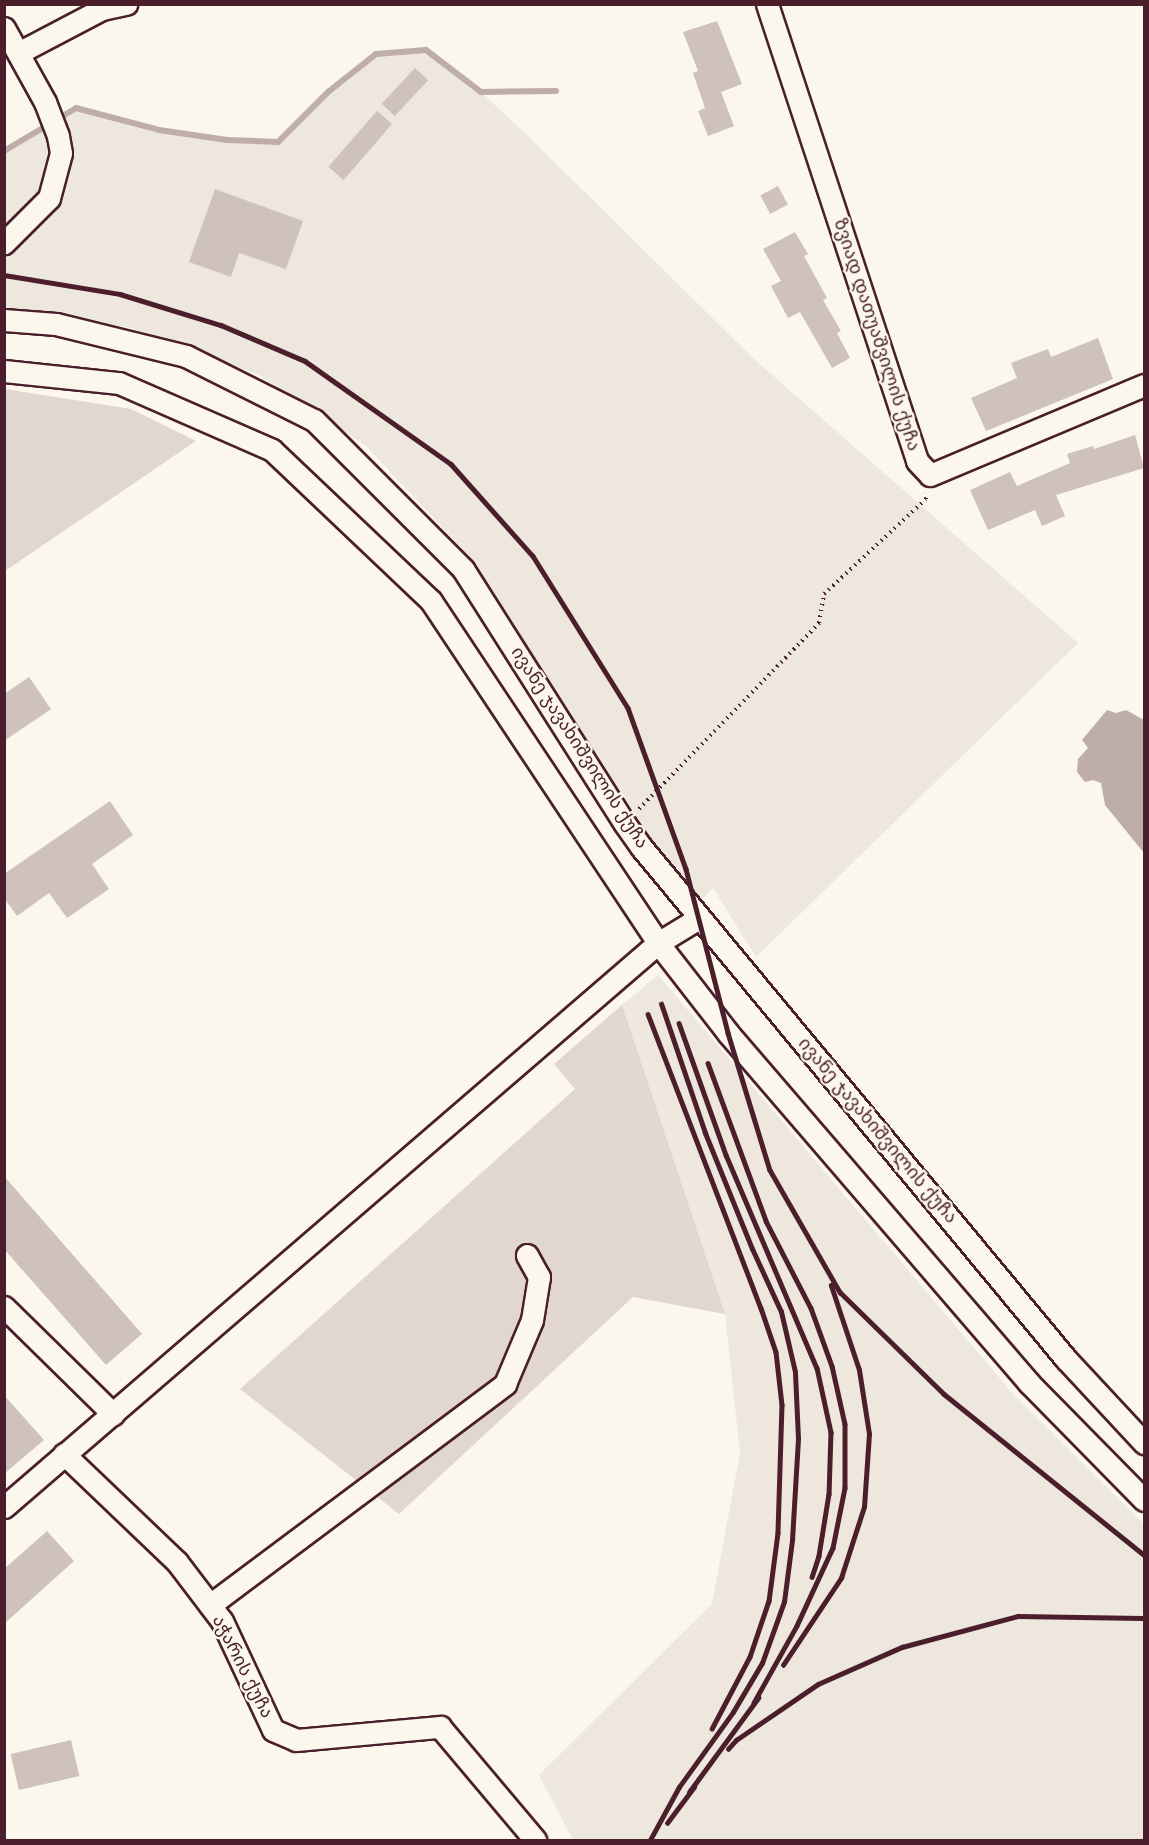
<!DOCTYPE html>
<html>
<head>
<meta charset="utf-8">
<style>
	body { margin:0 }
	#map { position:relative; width:1149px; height:1845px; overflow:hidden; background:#fbf7ec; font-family:"Balsamiq Sans","Noto Sans Georgian",sans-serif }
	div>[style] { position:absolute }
	.built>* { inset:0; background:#eee7de }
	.green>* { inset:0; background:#e2d7d0 }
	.water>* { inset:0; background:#bfadaa }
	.stream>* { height:6px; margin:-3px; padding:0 3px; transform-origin:3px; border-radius:3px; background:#bfadaa }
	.building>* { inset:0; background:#cfc2bc; transform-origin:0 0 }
	.path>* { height:4px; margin-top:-2px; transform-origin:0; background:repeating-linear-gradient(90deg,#4a1f2b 0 1.5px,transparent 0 6px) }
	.roads { filter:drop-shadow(2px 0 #4a1f2b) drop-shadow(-2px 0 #4a1f2b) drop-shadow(0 2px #4a1f2b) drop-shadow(0 -2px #4a1f2b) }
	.minor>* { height:21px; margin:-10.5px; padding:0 10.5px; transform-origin:10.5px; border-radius:10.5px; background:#fbf7ec }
	.rail>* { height:4.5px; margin:-2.25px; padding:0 2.25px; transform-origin:2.25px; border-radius:2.25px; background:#4a1f2b }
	span { translate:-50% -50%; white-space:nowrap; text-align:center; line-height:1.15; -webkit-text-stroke:4.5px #fbf7ec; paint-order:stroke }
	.street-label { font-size:18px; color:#4a1f2b }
	.frame { position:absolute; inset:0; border:6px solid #4a1f2b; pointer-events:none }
</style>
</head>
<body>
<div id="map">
	<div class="built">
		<i style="clip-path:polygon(426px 50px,481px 92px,528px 136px,754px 359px,1078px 643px,756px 957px,713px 888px,695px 907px,471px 558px,366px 446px,257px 374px,128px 327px,5px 310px,5px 151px,76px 108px,159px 130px,227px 140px,278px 142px,328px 92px,376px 54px)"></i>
		<i style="clip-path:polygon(658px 975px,1014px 1395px,1144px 1524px,1144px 1840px,573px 1840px,539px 1775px,712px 1604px,740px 1453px,725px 1314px,622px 1005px)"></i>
	</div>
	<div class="green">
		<i style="clip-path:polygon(5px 389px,131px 409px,196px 441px,5px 571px)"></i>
		<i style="clip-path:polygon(622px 1005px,725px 1314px,633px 1297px,399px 1514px,240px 1389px,575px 1089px,554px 1064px)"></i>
	</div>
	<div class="water">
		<i style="clip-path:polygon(1107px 710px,1116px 713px,1126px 710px,1144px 720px,1144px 853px,1105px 805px,1101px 783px,1093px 780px,1085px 782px,1077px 772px,1078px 759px,1088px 748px,1082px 740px)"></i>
	</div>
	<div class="stream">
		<i style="left:4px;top:151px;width:84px;rotate:-30.8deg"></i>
		<i style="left:76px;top:108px;width:86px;rotate:14.8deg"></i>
		<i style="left:159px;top:130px;width:69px;rotate:8.4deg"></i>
		<i style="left:227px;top:140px;width:51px;rotate:2.2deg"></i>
		<i style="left:278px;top:142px;width:71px;rotate:-45deg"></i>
		<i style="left:328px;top:92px;width:61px;rotate:-38.4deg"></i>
		<i style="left:376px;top:54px;width:50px;rotate:-4.6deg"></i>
		<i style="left:426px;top:50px;width:69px;rotate:37.4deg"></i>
		<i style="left:481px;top:92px;width:75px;rotate:-0.8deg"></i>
	</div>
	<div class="building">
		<i style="clip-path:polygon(717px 21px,742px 84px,721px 92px,734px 126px,708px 136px,698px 111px,705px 108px,693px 73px,698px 71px,683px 32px)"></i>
		<i style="left:415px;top:68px;width:18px;height:49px;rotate:43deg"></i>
		<i style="left:377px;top:111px;width:20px;height:74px;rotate:41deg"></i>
		<i style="left:778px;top:186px;width:21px;height:20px;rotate:62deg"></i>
		<i style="clip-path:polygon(215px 189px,303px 221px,286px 269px,239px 253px,231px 277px,189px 262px)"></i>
		<i style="clip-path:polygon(795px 232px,808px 254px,804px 256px,827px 298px,823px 300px,841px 331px,837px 333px,850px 358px,832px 368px,800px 312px,788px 318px,771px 286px,781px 281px,763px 249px)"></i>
		<i style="clip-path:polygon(1098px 338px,1113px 379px,986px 431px,971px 398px,1017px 378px,1011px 363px,1048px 349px,1051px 357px)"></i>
		<i style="clip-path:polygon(1135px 435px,1144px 468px,1056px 495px,1065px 516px,1042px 526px,1035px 510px,988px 530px,970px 490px,1010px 472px,1017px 486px,1070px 463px,1067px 454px,1093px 446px,1094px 449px)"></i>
		<i style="clip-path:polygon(29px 677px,51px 709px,4px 741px,4px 694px)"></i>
		<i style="clip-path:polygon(110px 801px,133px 835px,92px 864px,109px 889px,67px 918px,49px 893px,17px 916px,4px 898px,4px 874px)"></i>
		<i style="clip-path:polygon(4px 1176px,142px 1334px,106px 1365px,4px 1249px)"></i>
		<i style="clip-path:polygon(4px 1395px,44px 1440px,4px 1474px)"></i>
		<i style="clip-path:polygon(47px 1531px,74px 1561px,4px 1624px,4px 1569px)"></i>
		<i style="left:71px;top:1740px;width:37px;height:62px;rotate:77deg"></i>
	</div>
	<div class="path">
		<i style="left:639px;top:809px;width:259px;rotate:-45.9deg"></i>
		<i style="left:819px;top:623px;width:29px;rotate:-80deg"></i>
		<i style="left:824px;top:594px;width:139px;rotate:-43deg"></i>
		<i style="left:926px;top:499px;width:6px;rotate:-81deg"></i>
	</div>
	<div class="roads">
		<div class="minor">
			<i style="left:767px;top:4px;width:481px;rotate:71.8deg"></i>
			<i style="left:917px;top:461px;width:19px;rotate:47deg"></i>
			<i style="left:930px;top:475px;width:232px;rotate:-22.8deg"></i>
			<i style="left:4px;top:28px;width:85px;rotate:61deg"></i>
			<i style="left:45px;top:102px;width:36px;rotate:69deg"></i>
			<i style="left:58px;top:136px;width:17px;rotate:80deg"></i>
			<i style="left:61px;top:153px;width:47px;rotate:104.9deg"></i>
			<i style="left:49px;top:198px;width:64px;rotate:135deg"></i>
			<i style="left:20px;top:52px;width:93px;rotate:-27.7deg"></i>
			<i style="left:102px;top:9px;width:25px;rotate:-12deg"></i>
			<i style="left:4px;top:320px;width:52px;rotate:4.4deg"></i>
			<i style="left:56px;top:324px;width:134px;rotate:13.8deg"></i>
			<i style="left:186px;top:356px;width:143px;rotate:26.6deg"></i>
			<i style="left:314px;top:420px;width:211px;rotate:45deg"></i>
			<i style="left:463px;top:569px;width:302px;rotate:57.6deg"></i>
			<i style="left:625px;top:824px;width:29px;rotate:55deg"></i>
			<i style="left:642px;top:848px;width:664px;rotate:50.32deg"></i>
			<i style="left:1066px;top:1359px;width:115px;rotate:47.1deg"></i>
			<i style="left:4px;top:371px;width:116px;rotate:6deg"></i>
			<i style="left:119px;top:383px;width:167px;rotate:23.6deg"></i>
			<i style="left:272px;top:450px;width:219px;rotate:43.5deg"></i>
			<i style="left:431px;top:601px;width:410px;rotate:56.4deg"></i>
			<i style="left:658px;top:943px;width:114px;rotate:52.1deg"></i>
			<i style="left:728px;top:1033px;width:462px;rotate:49.3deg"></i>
			<i style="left:1029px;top:1383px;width:164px;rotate:45.5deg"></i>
			<i style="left:4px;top:1307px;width:153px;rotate:44.5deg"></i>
			<i style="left:64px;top:1454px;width:156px;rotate:43.7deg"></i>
			<i style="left:177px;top:1562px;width:74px;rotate:52.7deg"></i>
			<i style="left:222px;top:1621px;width:120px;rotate:64.9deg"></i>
			<i style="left:273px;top:1730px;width:25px;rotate:23deg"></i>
			<i style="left:296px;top:1740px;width:145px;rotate:-5.2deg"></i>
			<i style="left:440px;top:1727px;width:148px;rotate:49.9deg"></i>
			<i style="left:4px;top:1507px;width:864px;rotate:-40.77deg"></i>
			<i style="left:658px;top:943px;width:48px;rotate:-31.4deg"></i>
			<i style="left:210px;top:1605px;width:369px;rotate:-36.8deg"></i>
			<i style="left:505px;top:1384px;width:69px;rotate:-67.1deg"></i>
			<i style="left:532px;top:1320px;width:44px;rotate:-80.8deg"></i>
			<i style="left:539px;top:1277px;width:25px;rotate:-119deg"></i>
		</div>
	</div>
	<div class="rail">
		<i style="left:4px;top:275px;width:118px;rotate:9.3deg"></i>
		<i style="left:120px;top:294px;width:106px;rotate:17.1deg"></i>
		<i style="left:221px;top:325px;width:91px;rotate:23.2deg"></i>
		<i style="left:305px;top:361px;width:179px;rotate:35.2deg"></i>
		<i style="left:451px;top:464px;width:123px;rotate:48.3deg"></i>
		<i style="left:533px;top:556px;width:179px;rotate:58deg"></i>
		<i style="left:628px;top:708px;width:171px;rotate:70.2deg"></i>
		<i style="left:686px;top:869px;width:169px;rotate:75.6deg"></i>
		<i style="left:728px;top:1033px;width:143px;rotate:73deg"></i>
		<i style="left:770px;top:1170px;width:141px;rotate:60.2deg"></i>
		<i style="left:840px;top:1292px;width:146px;rotate:44.4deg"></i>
		<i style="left:944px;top:1394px;width:257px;rotate:38.8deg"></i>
		<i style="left:648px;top:1014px;width:315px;rotate:69deg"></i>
		<i style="left:761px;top:1308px;width:46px;rotate:71.2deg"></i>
		<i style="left:776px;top:1352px;width:53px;rotate:83.5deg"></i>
		<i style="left:782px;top:1405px;width:128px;rotate:91.8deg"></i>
		<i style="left:778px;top:1533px;width:69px;rotate:97.5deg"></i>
		<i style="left:769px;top:1601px;width:59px;rotate:108.7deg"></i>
		<i style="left:750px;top:1657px;width:81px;rotate:117.8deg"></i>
		<i style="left:679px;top:1023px;width:140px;rotate:70.4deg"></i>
		<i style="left:726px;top:1155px;width:232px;rotate:66.9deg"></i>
		<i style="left:817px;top:1368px;width:66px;rotate:77.7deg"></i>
		<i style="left:831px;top:1432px;width:62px;rotate:91.8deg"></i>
		<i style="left:829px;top:1494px;width:63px;rotate:99.2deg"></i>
		<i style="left:819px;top:1556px;width:22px;rotate:108deg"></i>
		<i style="left:708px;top:1063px;width:168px;rotate:69.8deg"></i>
		<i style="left:766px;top:1221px;width:98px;rotate:62.7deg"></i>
		<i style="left:811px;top:1308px;width:62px;rotate:70.1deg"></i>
		<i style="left:832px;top:1366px;width:59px;rotate:77.4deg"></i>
		<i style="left:845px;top:1424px;width:64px;rotate:90deg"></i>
		<i style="left:845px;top:1488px;width:61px;rotate:101.3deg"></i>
		<i style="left:833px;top:1548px;width:86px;rotate:114.8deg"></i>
		<i style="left:797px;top:1626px;width:88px;rotate:119.2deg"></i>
		<i style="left:783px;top:1665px;width:105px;rotate:-56.3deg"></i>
		<i style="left:841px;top:1578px;width:75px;rotate:-72.1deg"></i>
		<i style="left:864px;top:1507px;width:73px;rotate:-86.1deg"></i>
		<i style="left:869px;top:1434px;width:65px;rotate:-98.9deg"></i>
		<i style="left:859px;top:1370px;width:89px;rotate:-108.4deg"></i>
		<i style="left:728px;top:1749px;width:12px;rotate:-48deg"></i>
		<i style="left:736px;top:1740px;width:99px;rotate:-34.3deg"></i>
		<i style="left:818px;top:1684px;width:92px;rotate:-23.8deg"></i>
		<i style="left:902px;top:1647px;width:120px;rotate:-15deg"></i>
		<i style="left:1018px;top:1616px;width:124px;rotate:0.9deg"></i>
		<i style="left:689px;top:1792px;width:117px;rotate:-53.7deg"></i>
		<i style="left:667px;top:1823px;width:45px;rotate:-53.1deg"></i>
		<i style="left:650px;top:1840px;width:60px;rotate:-61.3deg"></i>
		<i style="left:679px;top:1787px;width:92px;rotate:-54.2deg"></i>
		<i style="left:733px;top:1712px;width:57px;rotate:-59.4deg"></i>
		<i style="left:762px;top:1663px;width:65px;rotate:-70.2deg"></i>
		<i style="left:784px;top:1602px;width:63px;rotate:-82.6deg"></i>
		<i style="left:792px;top:1540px;width:101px;rotate:-86.6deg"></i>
		<i style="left:798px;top:1439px;width:67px;rotate:-92.6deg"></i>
		<i style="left:795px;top:1372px;width:62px;rotate:-103.1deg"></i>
		<i style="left:781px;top:1312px;width:69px;rotate:-114.7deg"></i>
		<i style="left:752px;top:1249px;width:125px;rotate:-112.1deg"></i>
		<i style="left:705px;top:1133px;width:136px;rotate:-108.8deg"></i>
	</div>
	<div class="street-label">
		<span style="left:876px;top:335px;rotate:72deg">ზვიად დათუაშვილის ქუჩა</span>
		<span style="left:579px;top:748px;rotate:57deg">ივანე ჯავახიშვილის ქუჩა</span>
		<span style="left:877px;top:1131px;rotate:50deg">ივანე ჯავახიშვილის ქუჩა</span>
		<span style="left:242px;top:1667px;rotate:63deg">აჭარის ქუჩა</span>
	</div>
	<div class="frame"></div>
</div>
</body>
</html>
